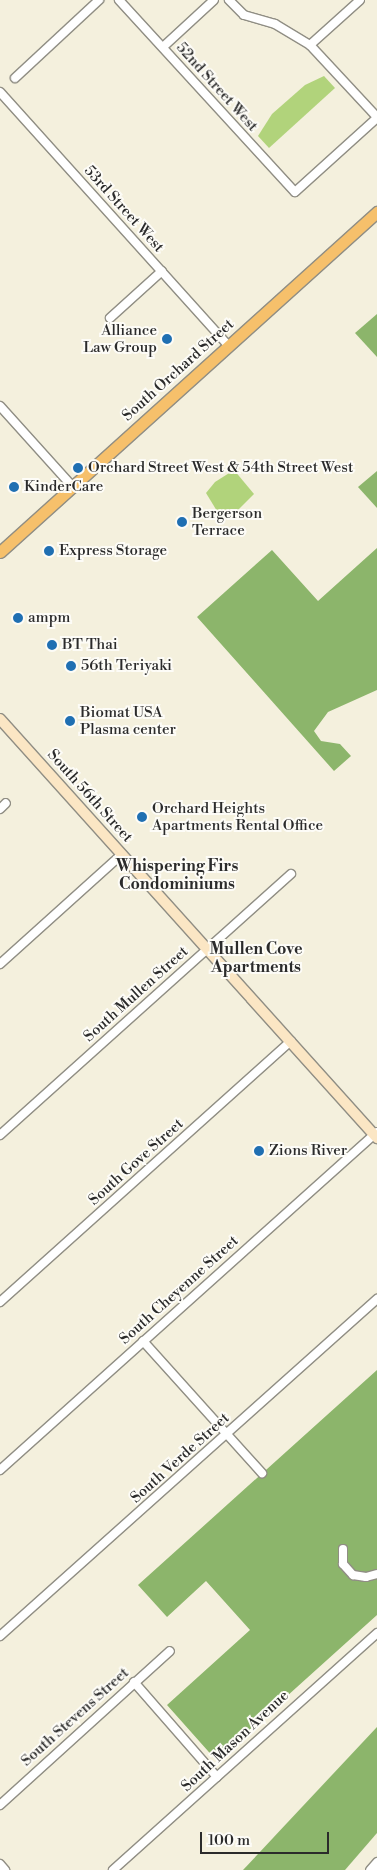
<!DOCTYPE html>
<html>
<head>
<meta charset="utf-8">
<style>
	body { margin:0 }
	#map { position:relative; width:377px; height:1870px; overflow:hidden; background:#f4f0dd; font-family:"Libre Bodoni",serif }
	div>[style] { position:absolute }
	.green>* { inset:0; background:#b1d37b }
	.forest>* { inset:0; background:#8cb56b }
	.roads { filter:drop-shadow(1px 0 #908e84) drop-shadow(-1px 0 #908e84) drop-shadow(0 1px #908e84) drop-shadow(0 -1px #908e84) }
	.minor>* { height:8px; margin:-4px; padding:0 4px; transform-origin:4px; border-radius:4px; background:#fff }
	.tertiary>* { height:9px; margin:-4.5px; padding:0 4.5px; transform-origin:4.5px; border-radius:4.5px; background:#fff }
	.secondary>* { height:10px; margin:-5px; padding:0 5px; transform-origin:5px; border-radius:5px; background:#fbe6c4 }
	.primary>* { height:11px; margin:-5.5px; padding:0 5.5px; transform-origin:5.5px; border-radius:5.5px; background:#f6c06b }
	.dots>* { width:14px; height:14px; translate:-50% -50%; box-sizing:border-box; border:2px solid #fdfcf7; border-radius:50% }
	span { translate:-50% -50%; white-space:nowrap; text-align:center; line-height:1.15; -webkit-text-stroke:4px #fdfcf7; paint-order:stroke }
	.street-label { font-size:15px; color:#2b2b2b }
	.poi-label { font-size:15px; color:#2b2b2b }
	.right { translate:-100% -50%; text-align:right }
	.left { translate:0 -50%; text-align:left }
	.neighbourhood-label { font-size:16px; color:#2b2b2b; font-weight:700 }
	.scale { position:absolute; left:200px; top:1832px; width:129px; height:22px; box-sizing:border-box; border:2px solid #2b2b2b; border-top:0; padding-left:6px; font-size:15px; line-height:18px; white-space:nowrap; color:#2b2b2b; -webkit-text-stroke:4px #fdfcf7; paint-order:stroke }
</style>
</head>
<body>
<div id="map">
	<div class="green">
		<i style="clip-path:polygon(324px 76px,335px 88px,269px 148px,258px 136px,272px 114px,305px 85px)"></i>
		<i style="clip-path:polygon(234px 470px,254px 494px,229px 519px,220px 516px,206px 493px,215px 482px)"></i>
	</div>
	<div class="forest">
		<i style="clip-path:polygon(377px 314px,377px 357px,355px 333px)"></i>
		<i style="clip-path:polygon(377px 471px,377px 508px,358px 487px)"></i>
		<i style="clip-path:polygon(377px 548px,377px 690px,328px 712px,314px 731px,321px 741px,340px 744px,351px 756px,334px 771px,197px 617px,272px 550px,318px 601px)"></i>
		<i style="clip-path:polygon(377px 1370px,377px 1615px,216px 1760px,167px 1705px,250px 1630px,206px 1581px,167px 1617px,138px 1585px)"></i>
		<i style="clip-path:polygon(377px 1727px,377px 1833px,345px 1870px,243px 1870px)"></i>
	</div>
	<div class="roads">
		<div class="minor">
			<i style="left:119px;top:0;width:260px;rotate:47.5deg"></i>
			<i style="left:295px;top:192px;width:110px;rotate:-42.1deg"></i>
			<i style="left:229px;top:0;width:21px;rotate:45deg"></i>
			<i style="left:244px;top:15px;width:32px;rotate:16deg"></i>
			<i style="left:275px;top:24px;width:41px;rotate:31deg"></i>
			<i style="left:310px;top:45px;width:98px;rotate:47.1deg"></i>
			<i style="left:310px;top:45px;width:67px;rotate:-42deg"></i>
			<i style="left:163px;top:47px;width:69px;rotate:-42.7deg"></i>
			<i style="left:15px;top:78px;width:115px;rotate:-42.9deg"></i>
			<i style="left:0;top:92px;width:341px;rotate:48deg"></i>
			<i style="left:110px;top:318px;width:70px;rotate:-42.1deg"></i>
			<i style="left:0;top:406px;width:108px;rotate:48deg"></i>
			<i style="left:0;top:809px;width:8px;rotate:-45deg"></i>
			<i style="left:0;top:964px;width:164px;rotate:-42deg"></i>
			<i style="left:0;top:1135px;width:391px;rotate:-41.9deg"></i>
			<i style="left:0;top:1302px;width:391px;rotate:-41.9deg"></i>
			<i style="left:143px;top:1341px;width:178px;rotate:48deg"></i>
			<i style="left:0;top:1470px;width:506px;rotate:-41.88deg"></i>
			<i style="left:343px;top:1549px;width:15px;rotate:90deg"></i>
			<i style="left:343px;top:1564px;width:15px;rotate:48deg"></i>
			<i style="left:353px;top:1575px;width:13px;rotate:9deg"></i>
			<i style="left:366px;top:1577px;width:11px;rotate:-15deg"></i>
			<i style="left:0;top:1636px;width:506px;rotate:-41.79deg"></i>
			<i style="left:134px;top:1682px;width:126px;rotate:48.9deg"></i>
			<i style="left:0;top:1805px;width:229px;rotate:-42.2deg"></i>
			<i style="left:0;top:1864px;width:8px;rotate:50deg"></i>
			<i style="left:113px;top:1870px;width:355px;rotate:-41.9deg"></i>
		</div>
		<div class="tertiary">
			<i style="left:370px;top:1870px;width:11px;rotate:-49deg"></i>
		</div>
		<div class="secondary">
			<i style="left:0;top:719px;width:564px;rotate:48.02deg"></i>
		</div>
		<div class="primary">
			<i style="left:0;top:552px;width:508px;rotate:-42.05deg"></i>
		</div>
	</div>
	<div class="dots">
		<i style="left:167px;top:339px;background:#1f6fb2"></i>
		<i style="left:78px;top:468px;background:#1f6fb2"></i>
		<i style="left:14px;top:487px;background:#1f6fb2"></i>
		<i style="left:182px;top:522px;background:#1f6fb2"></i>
		<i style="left:49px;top:551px;background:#1f6fb2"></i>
		<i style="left:18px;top:618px;background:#1f6fb2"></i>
		<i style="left:52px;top:645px;background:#1f6fb2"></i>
		<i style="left:71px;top:666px;background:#1f6fb2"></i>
		<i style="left:70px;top:721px;background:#1f6fb2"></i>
		<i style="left:142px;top:817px;background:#1f6fb2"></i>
		<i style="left:259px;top:1151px;background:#1f6fb2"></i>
	</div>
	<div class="street-label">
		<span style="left:217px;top:87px;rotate:48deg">52nd Street West</span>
		<span style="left:124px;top:209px;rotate:48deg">53rd Street West</span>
		<span style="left:178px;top:370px;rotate:-42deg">South Orchard Street</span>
		<span style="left:90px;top:796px;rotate:48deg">South 56th Street</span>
		<span style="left:136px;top:994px;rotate:-42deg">South Mullen Street</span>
		<span style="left:136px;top:1162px;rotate:-42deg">South Gove Street</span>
		<span style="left:179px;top:1290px;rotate:-42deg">South Cheyenne Street</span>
		<span style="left:180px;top:1458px;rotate:-42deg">South Verde Street</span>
		<span style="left:75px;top:1717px;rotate:-42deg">South Stevens Street</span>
		<span style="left:235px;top:1741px;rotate:-43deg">South Mason Avenue</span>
	</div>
	<div class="poi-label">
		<span class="right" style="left:157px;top:339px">Alliance<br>Law Group</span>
		<span class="left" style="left:88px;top:468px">Orchard Street West &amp; 54th Street West</span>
		<span class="left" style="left:24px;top:487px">KinderCare</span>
		<span class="left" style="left:192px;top:522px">Bergerson<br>Terrace</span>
		<span class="left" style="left:59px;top:551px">Express Storage</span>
		<span class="left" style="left:28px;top:618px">ampm</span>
		<span class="left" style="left:62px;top:645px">BT Thai</span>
		<span class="left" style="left:81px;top:666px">56th Teriyaki</span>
		<span class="left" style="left:80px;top:721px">Biomat USA<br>Plasma center</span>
		<span class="left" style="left:152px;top:817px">Orchard Heights<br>Apartments Rental Office</span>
		<span class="left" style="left:269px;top:1151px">Zions River</span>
	</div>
	<div class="neighbourhood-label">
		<span style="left:177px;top:875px">Whispering Firs<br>Condominiums</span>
		<span style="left:256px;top:958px">Mullen Cove<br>Apartments</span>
	</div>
	<div class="scale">100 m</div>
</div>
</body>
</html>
